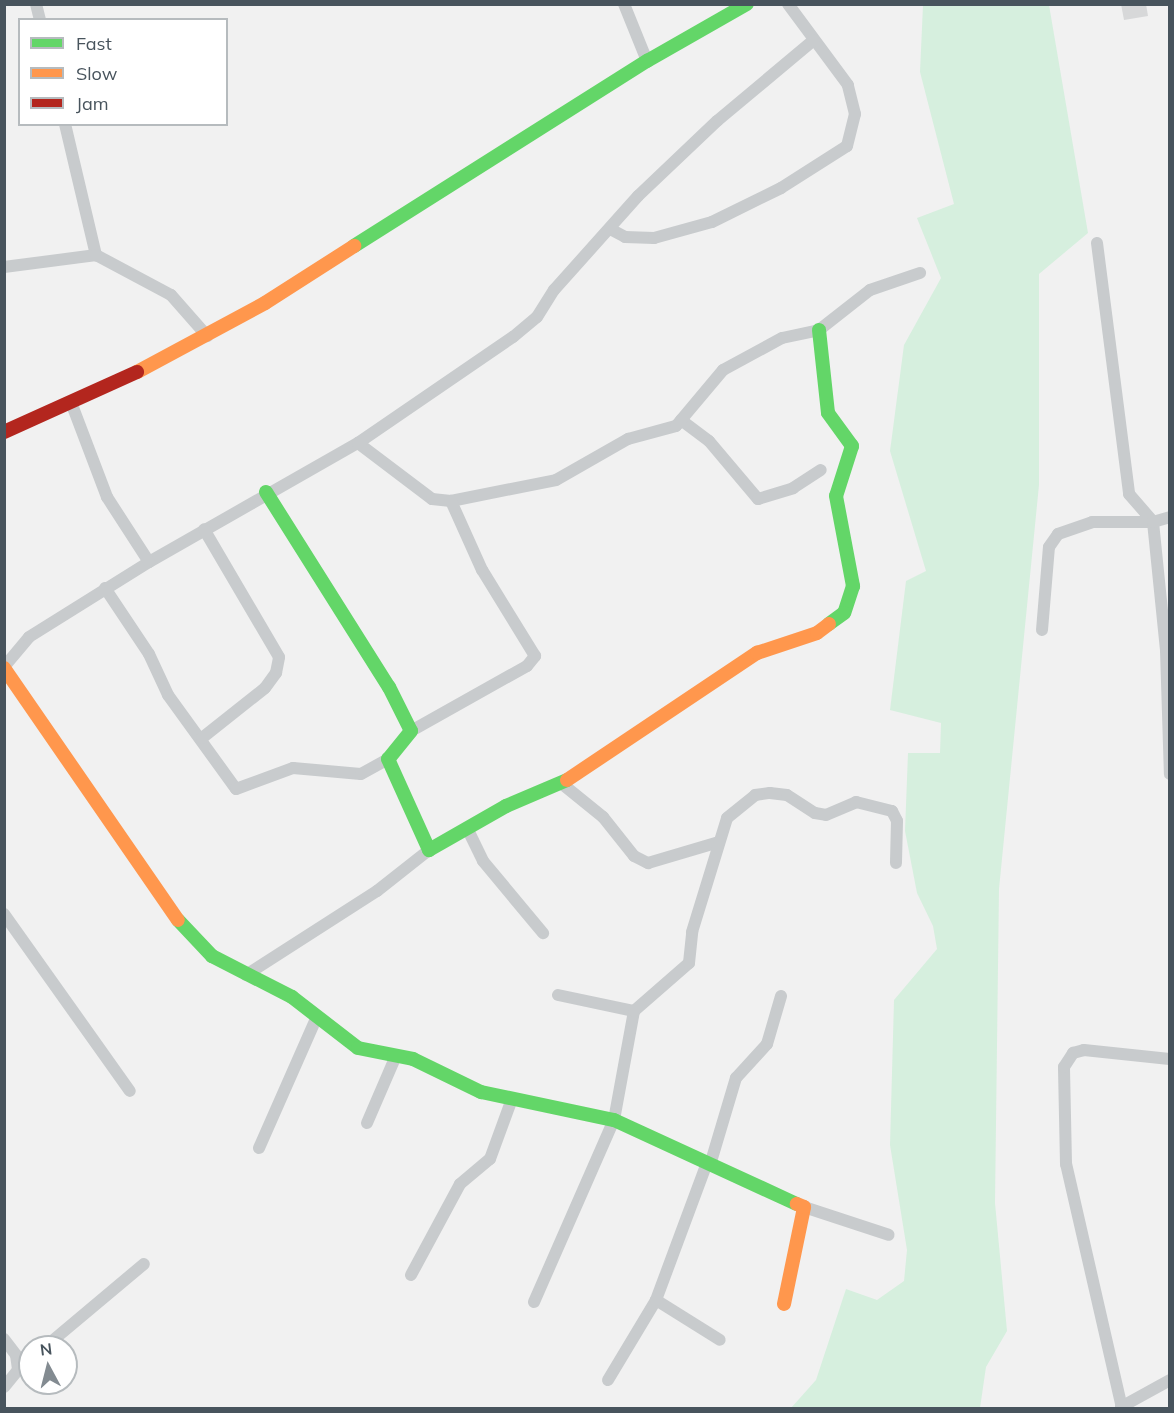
<!DOCTYPE html>
<html>
<head>
<meta charset="utf-8">
<style>
	body { margin:0 }
	#map { position:relative; width:1174px; height:1413px; overflow:hidden; background:#f1f1f1; font-family:Mulish,sans-serif }
	div>[style] { position:absolute }
	.green>* { inset:0; background:#d6efde }
	.building>* { inset:0; background:#d7d8d9 }
	.street>* { height:12px; margin:-6px; padding:0 6px; transform-origin:6px; border-radius:6px; background:#c8cbcd }
	.fast>* { height:14px; margin:-7px; padding:0 7px; transform-origin:7px; border-radius:7px; background:#63d668 }
	.slow>* { height:14px; margin:-7px; padding:0 7px; transform-origin:7px; border-radius:7px; background:#ff974d }
	.jam>* { height:14px; margin:-7px; padding:0 7px; transform-origin:7px; border-radius:7px; background:#b3261e }
	span { translate:-50% -50%; white-space:nowrap; text-align:center; line-height:1.15; -webkit-text-stroke:4.5px #fff; paint-order:stroke }
	.frame { position:absolute; inset:0; border:6px solid #48545d; pointer-events:none }
	.legend { position:absolute; left:18px; top:18px; width:210px; height:108px; box-sizing:border-box; background:#fff; border:2px solid #b6bbbe; margin:0; padding:8px 10px; list-style:none; font-size:18px; color:#48545d }
	.legend li { display:flex; align-items:center; gap:12px; height:30px }
	.legend b { width:30px; border:2px solid #b6bbbe }
	.north { position:absolute; left:18px; top:1335px; width:60px; height:60px; box-sizing:border-box; background:#fff; border:2px solid #b6bbbe; border-radius:50%; rotate:353deg; font-size:16px; font-weight:700; line-height:24px; text-align:center; color:#48545d }
	.north::after { content:''; display:block; margin:auto; width:21px; height:27px; background:#838b91; clip-path:polygon(50% 0,100% 100%,50% 72%,0 100%) }
</style>
</head>
<body>
<div id="map">
	<div class="green">
		<i style="clip-path:polygon(923px 5px,1049px 5px,1088px 233px,1039px 274px,1039px 485px,999px 889px,995px 1203px,1007px 1331px,986px 1367px,980px 1408px,791px 1408px,816px 1380px,846px 1289px,877px 1300px,904px 1281px,907px 1250px,890px 1145px,894px 1000px,937px 949px,933px 926px,917px 893px,905px 831px,908px 753px,940px 753px,941px 723px,890px 710px,906px 581px,926px 571px,890px 451px,904px 345px,941px 278px,917px 218px,954px 204px,920px 72px)"></i>
	</div>
	<div class="building">
		<i style="clip-path:polygon(1121px 4px,1146px 4px,1148px 16px,1124px 20px)"></i>
	</div>
	<div class="street">
		<i style="left:36px;top:4px;width:16px;rotate:76deg"></i>
		<i style="left:624px;top:4px;width:61px;rotate:68deg"></i>
		<i style="left:65px;top:124px;width:135px;rotate:76.7deg"></i>
		<i style="left:612px;top:230px;width:15px;rotate:28deg"></i>
		<i style="left:625px;top:237px;width:29px;rotate:2deg"></i>
		<i style="left:654px;top:238px;width:60px;rotate:-15.4deg"></i>
		<i style="left:712px;top:222px;width:77px;rotate:-26.2deg"></i>
		<i style="left:781px;top:188px;width:78px;rotate:-32.5deg"></i>
		<i style="left:847px;top:146px;width:33px;rotate:-76deg"></i>
		<i style="left:855px;top:114px;width:30px;rotate:-104deg"></i>
		<i style="left:848px;top:85px;width:101px;rotate:-126.5deg"></i>
		<i style="left:1097px;top:243px;width:253px;rotate:82.7deg"></i>
		<i style="left:1129px;top:494px;width:37px;rotate:49deg"></i>
		<i style="left:1153px;top:522px;width:129px;rotate:84.2deg"></i>
		<i style="left:1166px;top:650px;width:124px;rotate:88.2deg"></i>
		<i style="left:4px;top:267px;width:93px;rotate:-7.4deg"></i>
		<i style="left:96px;top:255px;width:85px;rotate:28.1deg"></i>
		<i style="left:171px;top:295px;width:55px;rotate:48.7deg"></i>
		<i style="left:681px;top:420px;width:35px;rotate:37deg"></i>
		<i style="left:709px;top:441px;width:76px;rotate:49.8deg"></i>
		<i style="left:758px;top:499px;width:37px;rotate:-17deg"></i>
		<i style="left:793px;top:488px;width:33px;rotate:-33deg"></i>
		<i style="left:358px;top:443px;width:93px;rotate:37.1deg"></i>
		<i style="left:432px;top:499px;width:19px;rotate:6deg"></i>
		<i style="left:451px;top:501px;width:107px;rotate:-11.3deg"></i>
		<i style="left:556px;top:480px;width:83px;rotate:-29.7deg"></i>
		<i style="left:628px;top:439px;width:50px;rotate:-15.2deg"></i>
		<i style="left:676px;top:426px;width:73px;rotate:-50deg"></i>
		<i style="left:723px;top:370px;width:67px;rotate:-28.5deg"></i>
		<i style="left:782px;top:338px;width:38px;rotate:-12deg"></i>
		<i style="left:819px;top:330px;width:65px;rotate:-38.1deg"></i>
		<i style="left:870px;top:290px;width:53px;rotate:-18.8deg"></i>
		<i style="left:149px;top:562px;width:241px;rotate:-29.7deg"></i>
		<i style="left:358px;top:443px;width:188px;rotate:-34.4deg"></i>
		<i style="left:513px;top:337px;width:31px;rotate:-40deg"></i>
		<i style="left:537px;top:317px;width:32px;rotate:-58deg"></i>
		<i style="left:554px;top:290px;width:126px;rotate:-48.2deg"></i>
		<i style="left:638px;top:196px;width:109px;rotate:-43.5deg"></i>
		<i style="left:717px;top:121px;width:126px;rotate:-39.9deg"></i>
		<i style="left:105px;top:588px;width:79px;rotate:56.3deg"></i>
		<i style="left:149px;top:654px;width:45px;rotate:65.1deg"></i>
		<i style="left:168px;top:695px;width:116px;rotate:54.1deg"></i>
		<i style="left:236px;top:789px;width:61px;rotate:-20.2deg"></i>
		<i style="left:293px;top:768px;width:68px;rotate:5deg"></i>
		<i style="left:361px;top:774px;width:31px;rotate:-29deg"></i>
		<i style="left:1042px;top:630px;width:83px;rotate:-85.2deg"></i>
		<i style="left:1049px;top:547px;width:16px;rotate:-55deg"></i>
		<i style="left:1058px;top:534px;width:36px;rotate:-19deg"></i>
		<i style="left:1092px;top:522px;width:61px"></i>
		<i style="left:1153px;top:522px;width:18px;rotate:-16deg"></i>
		<i style="left:4px;top:667px;width:39px;rotate:-50deg"></i>
		<i style="left:29px;top:637px;width:142px;rotate:-32deg"></i>
		<i style="left:149px;top:562px;width:77px;rotate:-122.9deg"></i>
		<i style="left:107px;top:497px;width:102px;rotate:-110.8deg"></i>
		<i style="left:411px;top:731px;width:133px;rotate:-29.3deg"></i>
		<i style="left:527px;top:666px;width:13px;rotate:-51deg"></i>
		<i style="left:535px;top:656px;width:101px;rotate:-121.6deg"></i>
		<i style="left:482px;top:570px;width:76px;rotate:-114.2deg"></i>
		<i style="left:202px;top:738px;width:80px;rotate:-38.4deg"></i>
		<i style="left:265px;top:688px;width:19px;rotate:-54deg"></i>
		<i style="left:276px;top:673px;width:16px;rotate:-79deg"></i>
		<i style="left:279px;top:657px;width:148px;rotate:-120.4deg"></i>
		<i style="left:561px;top:783px;width:54px;rotate:39deg"></i>
		<i style="left:603px;top:817px;width:50px;rotate:51.5deg"></i>
		<i style="left:634px;top:856px;width:16px;rotate:27deg"></i>
		<i style="left:648px;top:863px;width:74px;rotate:-16.5deg"></i>
		<i style="left:468px;top:830px;width:34px;rotate:64deg"></i>
		<i style="left:483px;top:861px;width:94px;rotate:50.2deg"></i>
		<i style="left:4px;top:914px;width:217px;rotate:54.6deg"></i>
		<i style="left:246px;top:975px;width:156px;rotate:-32.7deg"></i>
		<i style="left:377px;top:891px;width:66px;rotate:-38.3deg"></i>
		<i style="left:558px;top:995px;width:78px;rotate:11.9deg"></i>
		<i style="left:367px;top:1123px;width:71px;rotate:-66.7deg"></i>
		<i style="left:259px;top:1148px;width:141px;rotate:-66.2deg"></i>
		<i style="left:710px;top:1165px;width:91px;rotate:-73.4deg"></i>
		<i style="left:736px;top:1078px;width:46px;rotate:-47.6deg"></i>
		<i style="left:767px;top:1044px;width:50px;rotate:-73.7deg"></i>
		<i style="left:804px;top:1207px;width:89px;rotate:18.2deg"></i>
		<i style="left:411px;top:1275px;width:103px;rotate:-61.7deg"></i>
		<i style="left:460px;top:1184px;width:39px;rotate:-40deg"></i>
		<i style="left:490px;top:1159px;width:64px;rotate:-69.9deg"></i>
		<i style="left:656px;top:1300px;width:75px;rotate:32deg"></i>
		<i style="left:534px;top:1302px;width:199px;rotate:-66.3deg"></i>
		<i style="left:614px;top:1120px;width:111px;rotate:-79.6deg"></i>
		<i style="left:634px;top:1011px;width:73px;rotate:-41.1deg"></i>
		<i style="left:689px;top:963px;width:31px;rotate:-84deg"></i>
		<i style="left:692px;top:932px;width:119px;rotate:-72.9deg"></i>
		<i style="left:727px;top:818px;width:36px;rotate:-39deg"></i>
		<i style="left:755px;top:795px;width:15px;rotate:-8deg"></i>
		<i style="left:770px;top:793px;width:17px;rotate:7deg"></i>
		<i style="left:787px;top:795px;width:33px;rotate:33deg"></i>
		<i style="left:815px;top:813px;width:11px;rotate:10deg"></i>
		<i style="left:826px;top:815px;width:33px;rotate:-23deg"></i>
		<i style="left:856px;top:802px;width:37px;rotate:14deg"></i>
		<i style="left:892px;top:811px;width:11px;rotate:63deg"></i>
		<i style="left:897px;top:821px;width:42px;rotate:91.4deg"></i>
		<i style="left:4px;top:1339px;width:20px;rotate:53deg"></i>
		<i style="left:16px;top:1355px;width:15px;rotate:82deg"></i>
		<i style="left:18px;top:1370px;width:22px;rotate:129deg"></i>
		<i style="left:45px;top:1347px;width:129px;rotate:-40deg"></i>
		<i style="left:18px;top:1370px;width:16px;rotate:-40deg"></i>
		<i style="left:608px;top:1380px;width:93px;rotate:-59deg"></i>
		<i style="left:656px;top:1300px;width:146px;rotate:-69.6deg"></i>
		<i style="left:1121px;top:1407px;width:56px;rotate:-28.9deg"></i>
		<i style="left:1122px;top:1408px;width:250px;rotate:-102.9deg"></i>
		<i style="left:1066px;top:1164px;width:97px;rotate:-91.2deg"></i>
		<i style="left:1064px;top:1067px;width:17px;rotate:-57deg"></i>
		<i style="left:1073px;top:1053px;width:11px;rotate:-15deg"></i>
		<i style="left:1084px;top:1050px;width:86px;rotate:6deg"></i>
	</div>
	<div class="fast">
		<i style="left:354px;top:246px;width:347px;rotate:-32.3deg"></i>
		<i style="left:647px;top:61px;width:115px;rotate:-29.7deg"></i>
		<i style="left:819px;top:330px;width:83px;rotate:83.8deg"></i>
		<i style="left:828px;top:413px;width:41px;rotate:54deg"></i>
		<i style="left:852px;top:446px;width:52px;rotate:107.7deg"></i>
		<i style="left:836px;top:496px;width:92px;rotate:79.3deg"></i>
		<i style="left:853px;top:586px;width:28px;rotate:108deg"></i>
		<i style="left:844px;top:613px;width:19px;rotate:144deg"></i>
		<i style="left:266px;top:492px;width:231px;rotate:57.8deg"></i>
		<i style="left:389px;top:687px;width:49px;rotate:63.4deg"></i>
		<i style="left:411px;top:731px;width:36px;rotate:129deg"></i>
		<i style="left:388px;top:759px;width:100px;rotate:65.7deg"></i>
		<i style="left:429px;top:850px;width:89px;rotate:-29.7deg"></i>
		<i style="left:506px;top:806px;width:66px;rotate:-23.1deg"></i>
		<i style="left:178px;top:920px;width:50px;rotate:46.6deg"></i>
		<i style="left:212px;top:956px;width:90px;rotate:27.1deg"></i>
		<i style="left:292px;top:997px;width:83px;rotate:37.7deg"></i>
		<i style="left:358px;top:1048px;width:56px;rotate:11.3deg"></i>
		<i style="left:413px;top:1059px;width:76px;rotate:25.9deg"></i>
		<i style="left:481px;top:1092px;width:136px;rotate:11.9deg"></i>
		<i style="left:614px;top:1120px;width:201px;rotate:24.7deg"></i>
	</div>
	<div class="slow">
		<i style="left:137px;top:372px;width:145px;rotate:-28.3deg"></i>
		<i style="left:265px;top:303px;width:106px;rotate:-32.6deg"></i>
		<i style="left:4px;top:668px;width:306px;rotate:55.4deg"></i>
		<i style="left:567px;top:780px;width:229px;rotate:-33.8deg"></i>
		<i style="left:757px;top:653px;width:63px;rotate:-18.4deg"></i>
		<i style="left:817px;top:633px;width:15px;rotate:-37deg"></i>
		<i style="left:784px;top:1304px;width:99px;rotate:-78.3deg"></i>
		<i style="left:804px;top:1207px;width:8px;rotate:-157deg"></i>
	</div>
	<div class="jam">
		<i style="left:4px;top:432px;width:146px;rotate:-24.3deg"></i>
	</div>
	<div class="frame"></div>
	<ul class="legend">
	<li><b style="height:8px;background:#63d668"></b>Fast</li>
	<li><b style="height:8px;background:#ff974d"></b>Slow</li>
	<li><b style="height:8px;background:#b3261e"></b>Jam</li>
	</ul>
	<div class="north">N</div>
</div>
</body>
</html>
